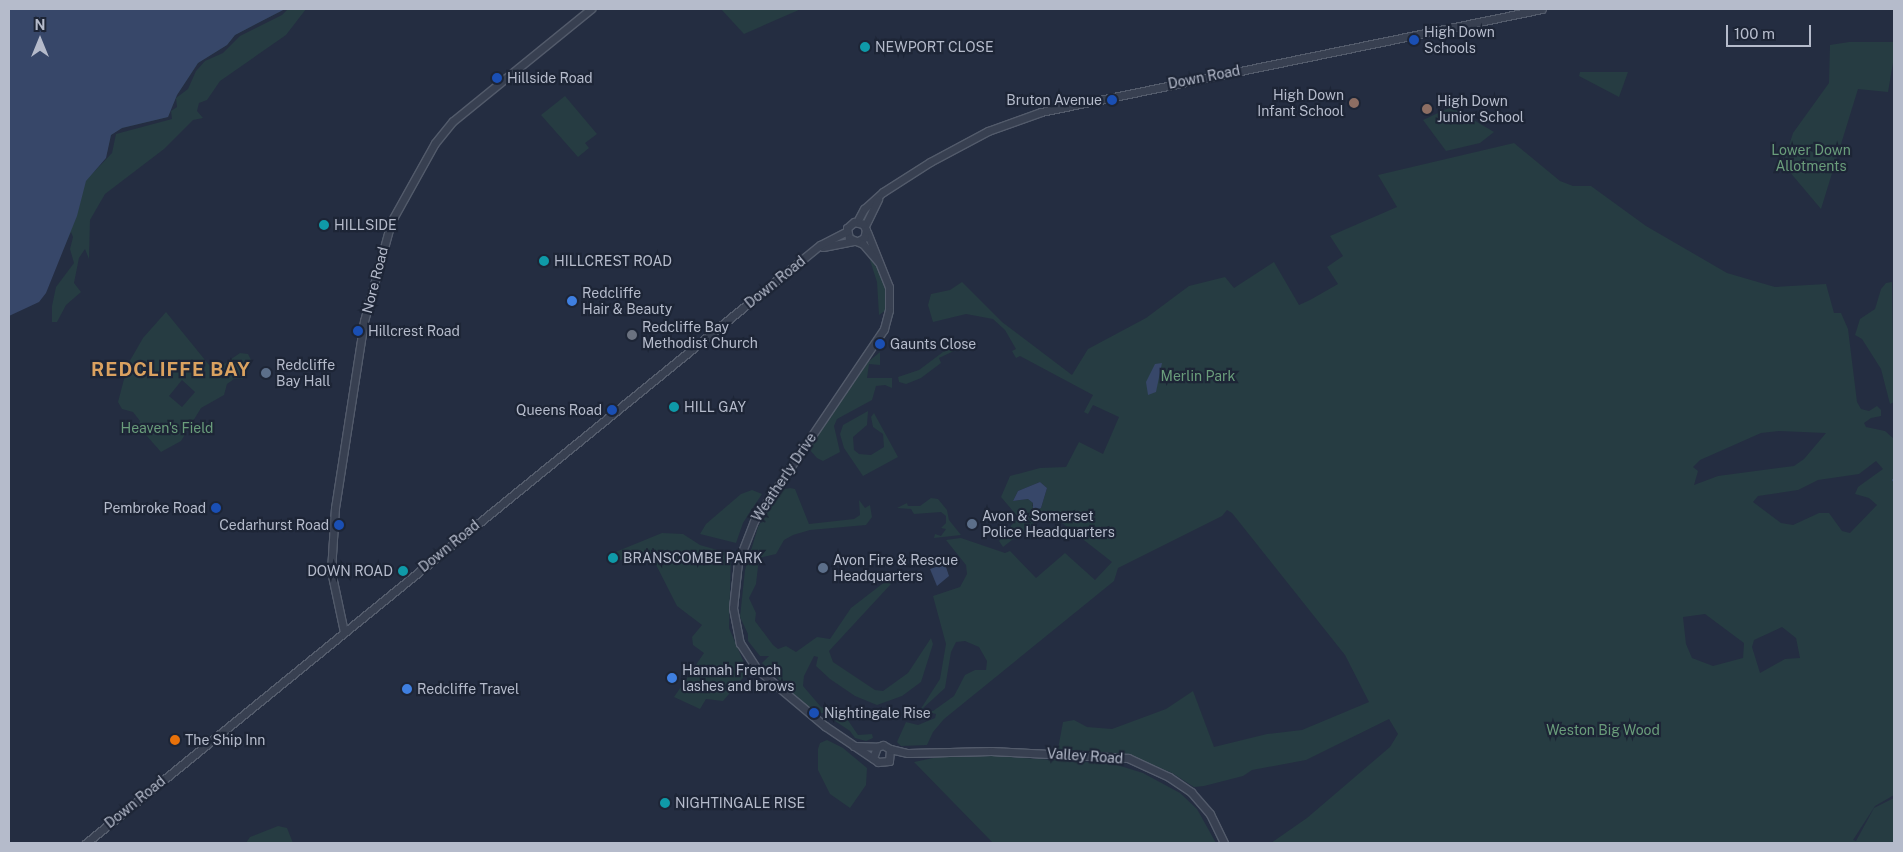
<!DOCTYPE html>
<html>
<head>
<meta charset="utf-8">
<style>
	body { margin:0 }
	#map { position:relative; width:1903px; height:852px; overflow:hidden; background:#242d41; font-family:"Public Sans",sans-serif }
	div>[style] { position:absolute }
	.green>* { inset:0; background:#263c42 }
	.water>* { inset:0; background:#374769 }
	.stream>* { height:2px; margin:-1px; padding:0 1px; transform-origin:1px; border-radius:1px; background:#374769 }
	.roads { filter:drop-shadow(1px 0 #535b6b) drop-shadow(-1px 0 #535b6b) drop-shadow(0 1px #535b6b) drop-shadow(0 -1px #535b6b) }
	.minor>* { height:7px; margin:-3.5px; padding:0 3.5px; transform-origin:3.5px; border-radius:3.5px; background:#384051 }
	.dots>* { width:14px; height:14px; translate:-50% -50%; box-sizing:border-box; border:2px solid #1d2536; border-radius:50% }
	span { translate:-50% -50%; white-space:nowrap; text-align:center; line-height:1.15; -webkit-text-stroke:4.5px #1d2536; paint-order:stroke }
	.poi-label { font-size:14px; color:#b5bbcb }
	.left { translate:0 -50%; text-align:left }
	.right { translate:-100% -50%; text-align:right }
	.street-label { font-size:14px; color:#b5bbcb }
	.park-label { font-size:14px; color:#6a9d7b }
	.district-label { font-size:19px; color:#dba260; font-weight:700; letter-spacing:1px }
	.frame { position:absolute; inset:0; border:10px solid #b5bbcb; pointer-events:none }
	.north { position:absolute; left:15px; top:15px; width:50px; height:50px; -webkit-text-stroke:4px #1d2536; paint-order:stroke; rotate:0deg; font-size:14px; font-weight:700; line-height:20px; text-align:center; color:#b5bbcb }
	.north::after { content:''; display:block; margin:auto; width:18px; height:22px; background:#b5bbcb; clip-path:polygon(50% 0,100% 100%,50% 72%,0 100%) }
	.scale { position:absolute; left:1726px; top:25px; width:85px; height:22px; box-sizing:border-box; border:2px solid #b5bbcb; border-top:0; padding-left:6px; font-size:15px; line-height:18px; white-space:nowrap; color:#b5bbcb; -webkit-text-stroke:4px #1d2536; paint-order:stroke }
</style>
</head>
<body>
<div id="map">
	<div class="green">
		<i style="clip-path:polygon(285px 9px,235px 35px,227px 45px,198px 63px,177px 95px,168px 117px,122px 128px,111px 135px,106px 157px,91px 175px,112px 153px,116px 134px,172px 119px,171px 111px,177px 107px,176px 98px,188px 89px,196px 71px,205px 61px,223px 53px,240px 36px,282px 15px,288px 9px,306px 9px,286px 35px,220px 81px,207px 100px,199px 103px,197px 111px,203px 118px,193px 120px,164px 149px,105px 194px,90px 220px,89px 259px,85px 249px,79px 258px,74px 283px,81px 292px,66px 305px,57px 322px,52px 322px,52px 306px,56px 287px,74px 263px,70px 249px,73px 237px,71px 232px,39px 302px,9px 269px,9px 91px)"></i>
		<i style="clip-path:polygon(721px 9px,801px 9px,744px 34px)"></i>
		<i style="clip-path:polygon(1849px 42px,1894px 42px,1894px 57px,1888px 92px,1858px 89px,1821px 209px,1783px 164px,1793px 133px,1829px 83px,1830px 45px)"></i>
		<i style="clip-path:polygon(1628px 72px,1619px 97px,1579px 76px,1580px 72px)"></i>
		<i style="clip-path:polygon(565px 96px,597px 134px,585px 143px,589px 148px,578px 157px,541px 115px)"></i>
		<i style="clip-path:polygon(1451px 107px,1489px 129px,1494px 132px,1480px 143px,1446px 151px,1423px 120px)"></i>
		<i style="clip-path:polygon(evenodd,1514px 143px,1560px 181px,1573px 186px,1591px 186px,1646px 226px,1727px 273px,1775px 287px,1826px 284px,1834px 313px,1841px 313px,1848px 329px,1857px 402px,1861px 409px,1869px 411px,1877px 406px,1881px 410px,1881px 416px,1871px 418px,1864px 423px,1866px 427px,1885px 431px,1894px 439px,1894px 795px,1875px 806px,1853px 840px,1856px 841px,1874px 808px,1894px 798px,1894px 843px,1271px 843px,1307px 818px,1390px 747px,1398px 734px,1389px 719px,1306px 760px,1252px 770px,1243px 776px,1204px 786px,1194px 787px,1172px 773px,1127px 754px,1058px 749px,1063px 722px,1074px 720px,1087px 727px,1112px 729px,1166px 709px,1193px 691px,1214px 747px,1267px 734px,1302px 730px,1369px 702px,1345px 655px,1232px 513px,1227px 510px,1222px 516px,1118px 568px,1114px 581px,944px 719px,933px 732px,927px 745px,901px 746px,897px 742px,906px 722px,918px 725px,935px 718px,936px 714px,920px 710px,940px 679px,946px 644px,933px 596px,960px 587px,967px 574px,966px 565px,946px 540px,961px 538px,1005px 553px,1010px 551px,1036px 578px,1065px 553px,1095px 580px,1112px 562px,1048px 512px,1003px 547px,999px 541px,1018px 517px,1001px 497px,1010px 476px,1040px 468px,1066px 467px,1079px 442px,1103px 454px,1119px 417px,1093px 405px,1088px 414px,1084px 412px,1093px 395px,1020px 356px,1016px 358px,1012px 351px,1016px 349px,1005px 330px,993px 319px,966px 314px,933px 322px,928px 305px,931px 294px,950px 290px,962px 282px,1002px 322px,1072px 375px,1088px 349px,1146px 318px,1189px 286px,1225px 277px,1234px 288px,1274px 262px,1299px 305px,1310px 300px,1338px 284px,1327px 267px,1343px 256px,1330px 236px,1397px 207px,1378px 175px,1514px 143px,1779px 431px,1826px 433px,1804px 459px,1794px 466px,1718px 476px,1694px 485px,1698px 471px,1693px 467px,1700px 460px,1761px 433px,1779px 431px,1514px 143px,1876px 461px,1883px 469px,1858px 487px,1855px 494px,1869px 498px,1877px 505px,1850px 533px,1842px 531px,1829px 513px,1819px 513px,1793px 525px,1781px 523px,1753px 502px,1758px 496px,1798px 490px,1818px 480px,1859px 474px,1876px 461px,1514px 143px,1040px 482px,1047px 488px,1041px 508px,1032px 506px,1033px 503px,1028px 499px,1013px 501px,1018px 491px,1040px 482px,1514px 143px,1705px 614px,1744px 643px,1743px 658px,1713px 666px,1692px 658px,1686px 644px,1683px 617px,1705px 614px,1514px 143px,1782px 627px,1796px 638px,1800px 658px,1785px 659px,1760px 673px,1752px 647px,1754px 640px,1782px 627px,1514px 143px,965px 641px,979px 647px,987px 661px,986px 670px,975px 670px,965px 675px,954px 696px,933px 711px,921px 710px,945px 688px,951px 652px,956px 642px,965px 641px)"></i>
		<i style="clip-path:polygon(867px 251px,879px 266px,887px 292px,886px 310px,879px 315px,877px 282px)"></i>
		<i style="clip-path:polygon(1892px 282px,1894px 402px,1890px 404px,1881px 369px,1862px 339px,1855px 335px,1860px 319px,1875px 309px,1881px 289px,1886px 283px)"></i>
		<i style="clip-path:polygon(evenodd,166px 312px,214px 371px,240px 353px,248px 354px,252px 362px,242px 369px,243px 379px,234px 379px,227px 384px,224px 395px,201px 408px,181px 441px,161px 452px,138px 426px,140px 421px,133px 412px,122px 409px,118px 402px,128px 364px,143px 338px,166px 312px,182px 380px,195px 392px,182px 407px,169px 396px,182px 380px)"></i>
		<i style="clip-path:polygon(970px 344px,969px 349px,956px 350px,939px 358px,941px 363px,921px 378px,906px 384px,899px 382px,898px 377px,919px 370px,943px 352px,950px 349px,968px 348px)"></i>
		<i style="clip-path:polygon(880px 352px,880px 365px,869px 364px,867px 378px,892px 378px,892px 388px,885px 385px,876px 386px,872px 400px,837px 419px,834px 426px,840px 452px,823px 461px,817px 458px,809px 449px,811px 443px,868px 362px)"></i>
		<i style="clip-path:polygon(868px 411px,867px 425px,853px 437px,854px 450px,859px 454px,871px 455px,884px 447px,883px 434px,873px 427px,871px 417px,874px 413px,898px 457px,863px 476px,844px 448px,840px 434px,843px 425px)"></i>
		<i style="clip-path:polygon(790px 488px,795px 489px,809px 524px,854px 519px,860px 515px,859px 500px,865px 508px,870px 505px,872px 517px,866px 525px,810px 530px,793px 535px,784px 540px,776px 554px,759px 558px,756px 584px,749px 598px,756px 613px,755px 621px,773px 645px,778px 649px,786px 646px,796px 652px,817px 637px,830px 639px,851px 608px,886px 581px,891px 584px,829px 651px,833px 662px,875px 690px,883px 691px,908px 673px,931px 638px,933px 644px,921px 682px,902px 696px,877px 705px,855px 696px,830px 679px,816px 666px,818px 657px,814px 656px,804px 676px,803px 686px,821px 707px,845px 716px,858px 735px,872px 734px,873px 738px,866px 741px,855px 738px,850px 731px,823px 713px,814px 713px,762px 663px,769px 656px,760px 656px,748px 641px,748px 634px,740px 617px,745px 570px,758px 527px,781px 490px)"></i>
		<i style="clip-path:polygon(752px 490px,762px 494px,743px 523px,736px 543px,700px 534px,706px 524px,741px 494px)"></i>
		<i style="clip-path:polygon(931px 498px,938px 499px,947px 510px,949px 520px,961px 535px,934px 538px,935px 534px,941px 536px,946px 529px,941px 528px,946px 523px,946px 516px,941px 512px,914px 514px,911px 509px,897px 508px,907px 503px,908px 506px,920px 506px)"></i>
		<i style="clip-path:polygon(662px 533px,683px 534px,700px 545px,731px 554px,729px 628px,748px 672px,723px 701px,706px 699px,700px 709px,674px 697px,704px 653px,693px 645px,692px 637px,702px 625px,677px 606px,649px 551px,636px 553px,617px 562px,613px 553px)"></i>
		<i style="clip-path:polygon(827px 740px,843px 748px,867px 768px,866px 785px,850px 808px,830px 794px,818px 770px,818px 749px,820px 743px)"></i>
		<i style="clip-path:polygon(994px 756px,1114px 764px,1143px 773px,1180px 793px,1197px 809px,1216px 843px,993px 843px,914px 762px,938px 757px)"></i>
		<i style="clip-path:polygon(278px 826px,287px 828px,293px 843px,246px 843px,250px 837px)"></i>
	</div>
	<div class="water">
		<i style="clip-path:polygon(9px 9px,285px 9px,235px 35px,227px 45px,198px 63px,177px 95px,168px 117px,122px 128px,111px 135px,106px 158px,86px 181px,77px 216px,46px 293px,39px 302px,9px 316px)"></i>
		<i style="clip-path:polygon(1162px 363px,1156px 392px,1148px 395px,1146px 382px,1155px 364px)"></i>
		<i style="clip-path:polygon(1040px 482px,1047px 488px,1041px 508px,1033px 511px,1033px 503px,1028px 499px,1013px 501px,1018px 491px)"></i>
		<i style="clip-path:polygon(945px 564px,949px 576px,937px 586px,930px 569px)"></i>
	</div>
	<div class="stream">
		<i style="left:1893px;top:480px;width:1px;rotate:45deg"></i>
	</div>
	<div class="roads">
		<div class="minor">
			<i style="left:857px;top:222px;width:15px;rotate:-62deg"></i>
			<i style="left:864px;top:209px;width:25px;rotate:-42deg"></i>
			<i style="left:883px;top:192px;width:56px;rotate:-32.6deg"></i>
			<i style="left:930px;top:162px;width:66px;rotate:-28.1deg"></i>
			<i style="left:988px;top:131px;width:56px;rotate:-19.7deg"></i>
			<i style="left:1041px;top:112px;width:511px;rotate:-11.62deg"></i>
			<i style="left:865px;top:226px;width:30px;rotate:-64deg"></i>
			<i style="left:867px;top:232px;width:59px;rotate:68.2deg"></i>
			<i style="left:889px;top:287px;width:23px;rotate:90deg"></i>
			<i style="left:889px;top:310px;width:20px;rotate:105deg"></i>
			<i style="left:884px;top:329px;width:232px;rotate:124.1deg"></i>
			<i style="left:754px;top:521px;width:44px;rotate:111.3deg"></i>
			<i style="left:738px;top:562px;width:46px;rotate:96.2deg"></i>
			<i style="left:733px;top:608px;width:36px;rotate:79deg"></i>
			<i style="left:740px;top:643px;width:31px;rotate:57deg"></i>
			<i style="left:757px;top:669px;width:89px;rotate:40deg"></i>
			<i style="left:825px;top:726px;width:64px;rotate:34.2deg"></i>
			<i style="left:878px;top:762px;width:11px;rotate:-5deg"></i>
			<i style="left:889px;top:761px;width:12px;rotate:-85deg"></i>
			<i style="left:890px;top:749px;width:8px;rotate:-150deg"></i>
			<i style="left:883px;top:745px;width:6px;rotate:162deg"></i>
			<i style="left:877px;top:747px;width:12px;rotate:110deg"></i>
			<i style="left:858px;top:241px;width:7px;rotate:-27deg"></i>
			<i style="left:864px;top:238px;width:8px;rotate:-76deg"></i>
			<i style="left:866px;top:230px;width:7px;rotate:-117deg"></i>
			<i style="left:863px;top:224px;width:9px;rotate:-167deg"></i>
			<i style="left:854px;top:222px;width:9px;rotate:139deg"></i>
			<i style="left:847px;top:228px;width:10px;rotate:79deg"></i>
			<i style="left:849px;top:238px;width:15px;rotate:23deg"></i>
			<i style="left:863px;top:244px;width:23px;rotate:49deg"></i>
			<i style="left:823px;top:247px;width:31px;rotate:-11deg"></i>
			<i style="left:344px;top:632px;width:62px;rotate:-102deg"></i>
			<i style="left:331px;top:571px;width:63px;rotate:-86.4deg"></i>
			<i style="left:335px;top:508px;width:189px;rotate:-81.2deg"></i>
			<i style="left:364px;top:321px;width:103px;rotate:-74.7deg"></i>
			<i style="left:391px;top:222px;width:90px;rotate:-60.9deg"></i>
			<i style="left:435px;top:143px;width:28px;rotate:-51deg"></i>
			<i style="left:453px;top:121px;width:178px;rotate:-39.1deg"></i>
			<i style="left:854px;top:746px;width:23px;rotate:2deg"></i>
			<i style="left:890px;top:749px;width:18px;rotate:13deg"></i>
			<i style="left:908px;top:753px;width:83px;rotate:-1.4deg"></i>
			<i style="left:991px;top:751px;width:137px;rotate:2.9deg"></i>
			<i style="left:1128px;top:758px;width:45px;rotate:24.9deg"></i>
			<i style="left:1169px;top:777px;width:27px;rotate:34deg"></i>
			<i style="left:1191px;top:792px;width:29px;rotate:49deg"></i>
			<i style="left:1210px;top:814px;width:32px;rotate:64deg"></i>
			<i style="left:86px;top:843px;width:898px;rotate:-39.17deg"></i>
			<i style="left:782px;top:276px;width:49px;rotate:-39.2deg"></i>
			<i style="left:820px;top:245px;width:30px;rotate:-27deg"></i>
		</div>
	</div>
	<div class="dots">
		<i style="left:1414px;top:40px;background:#1a4fb4"></i>
		<i style="left:865px;top:47px;background:#0f9aa8"></i>
		<i style="left:497px;top:78px;background:#1a4fb4"></i>
		<i style="left:1112px;top:100px;background:#1a4fb4"></i>
		<i style="left:1354px;top:103px;background:#8d6e63"></i>
		<i style="left:1427px;top:109px;background:#8d6e63"></i>
		<i style="left:324px;top:225px;background:#0f9aa8"></i>
		<i style="left:544px;top:261px;background:#0f9aa8"></i>
		<i style="left:572px;top:301px;background:#3f7fe0"></i>
		<i style="left:358px;top:331px;background:#1a4fb4"></i>
		<i style="left:632px;top:335px;background:#6b7280"></i>
		<i style="left:880px;top:344px;background:#1a4fb4"></i>
		<i style="left:266px;top:373px;background:#5c6f8a"></i>
		<i style="left:674px;top:407px;background:#0f9aa8"></i>
		<i style="left:612px;top:410px;background:#1a4fb4"></i>
		<i style="left:216px;top:508px;background:#1a4fb4"></i>
		<i style="left:972px;top:524px;background:#5c6f8a"></i>
		<i style="left:339px;top:525px;background:#1a4fb4"></i>
		<i style="left:613px;top:558px;background:#0f9aa8"></i>
		<i style="left:823px;top:568px;background:#5c6f8a"></i>
		<i style="left:403px;top:571px;background:#0f9aa8"></i>
		<i style="left:672px;top:678px;background:#3f7fe0"></i>
		<i style="left:407px;top:689px;background:#3f7fe0"></i>
		<i style="left:814px;top:713px;background:#1a4fb4"></i>
		<i style="left:175px;top:740px;background:#e8710a"></i>
		<i style="left:665px;top:803px;background:#0f9aa8"></i>
	</div>
	<div class="poi-label">
		<span class="left" style="left:1424px;top:40px">High Down<br>Schools</span>
		<span class="left" style="left:875px;top:47px">NEWPORT CLOSE</span>
		<span class="left" style="left:507px;top:78px">Hillside Road</span>
		<span class="right" style="left:1344px;top:103px">High Down<br>Infant School</span>
		<span class="right" style="left:1102px;top:100px">Bruton Avenue</span>
		<span class="left" style="left:1437px;top:109px">High Down<br>Junior School</span>
		<span class="left" style="left:334px;top:225px">HILLSIDE</span>
		<span class="left" style="left:554px;top:261px">HILLCREST ROAD</span>
		<span class="left" style="left:582px;top:301px">Redcliffe<br>Hair &amp; Beauty</span>
		<span class="left" style="left:642px;top:335px">Redcliffe Bay<br>Methodist Church</span>
		<span class="left" style="left:368px;top:331px">Hillcrest Road</span>
		<span class="left" style="left:890px;top:344px">Gaunts Close</span>
		<span class="left" style="left:276px;top:373px">Redcliffe<br>Bay Hall</span>
		<span class="left" style="left:684px;top:407px">HILL GAY</span>
		<span class="right" style="left:602px;top:410px">Queens Road</span>
		<span class="right" style="left:206px;top:508px">Pembroke Road</span>
		<span class="left" style="left:982px;top:524px">Avon &amp; Somerset<br>Police Headquarters</span>
		<span class="right" style="left:329px;top:525px">Cedarhurst Road</span>
		<span class="left" style="left:623px;top:558px">BRANSCOMBE PARK</span>
		<span class="left" style="left:833px;top:568px">Avon Fire &amp; Rescue<br>Headquarters</span>
		<span class="right" style="left:393px;top:571px">DOWN ROAD</span>
		<span class="left" style="left:682px;top:678px">Hannah French<br>lashes and brows</span>
		<span class="left" style="left:417px;top:689px">Redcliffe Travel</span>
		<span class="left" style="left:824px;top:713px">Nightingale Rise</span>
		<span class="left" style="left:185px;top:740px">The Ship Inn</span>
		<span class="left" style="left:675px;top:803px">NIGHTINGALE RISE</span>
	</div>
	<div class="street-label">
		<span style="left:1204px;top:77px;rotate:-11deg">Down Road</span>
		<span style="left:375px;top:280px;rotate:-76deg">Nore Road</span>
		<span style="left:775px;top:282px;rotate:-39deg">Down Road</span>
		<span style="left:784px;top:477px;rotate:-56deg">Weatherly Drive</span>
		<span style="left:449px;top:546px;rotate:-39deg">Down Road</span>
		<span style="left:1085px;top:756px;rotate:4deg">Valley Road</span>
		<span style="left:135px;top:802px;rotate:-39deg">Down Road</span>
	</div>
	<div class="park-label">
		<span style="left:1811px;top:158px">Lower Down<br>Allotments</span>
		<span style="left:1198px;top:376px">Merlin Park</span>
		<span style="left:167px;top:428px">Heaven's Field</span>
		<span style="left:1603px;top:730px">Weston Big Wood</span>
	</div>
	<div class="district-label">
		<span style="left:171px;top:370px">REDCLIFFE BAY</span>
	</div>
	<div class="frame"></div>
	<div class="north">N</div>
	<div class="scale">100 m</div>
</div>
</body>
</html>
